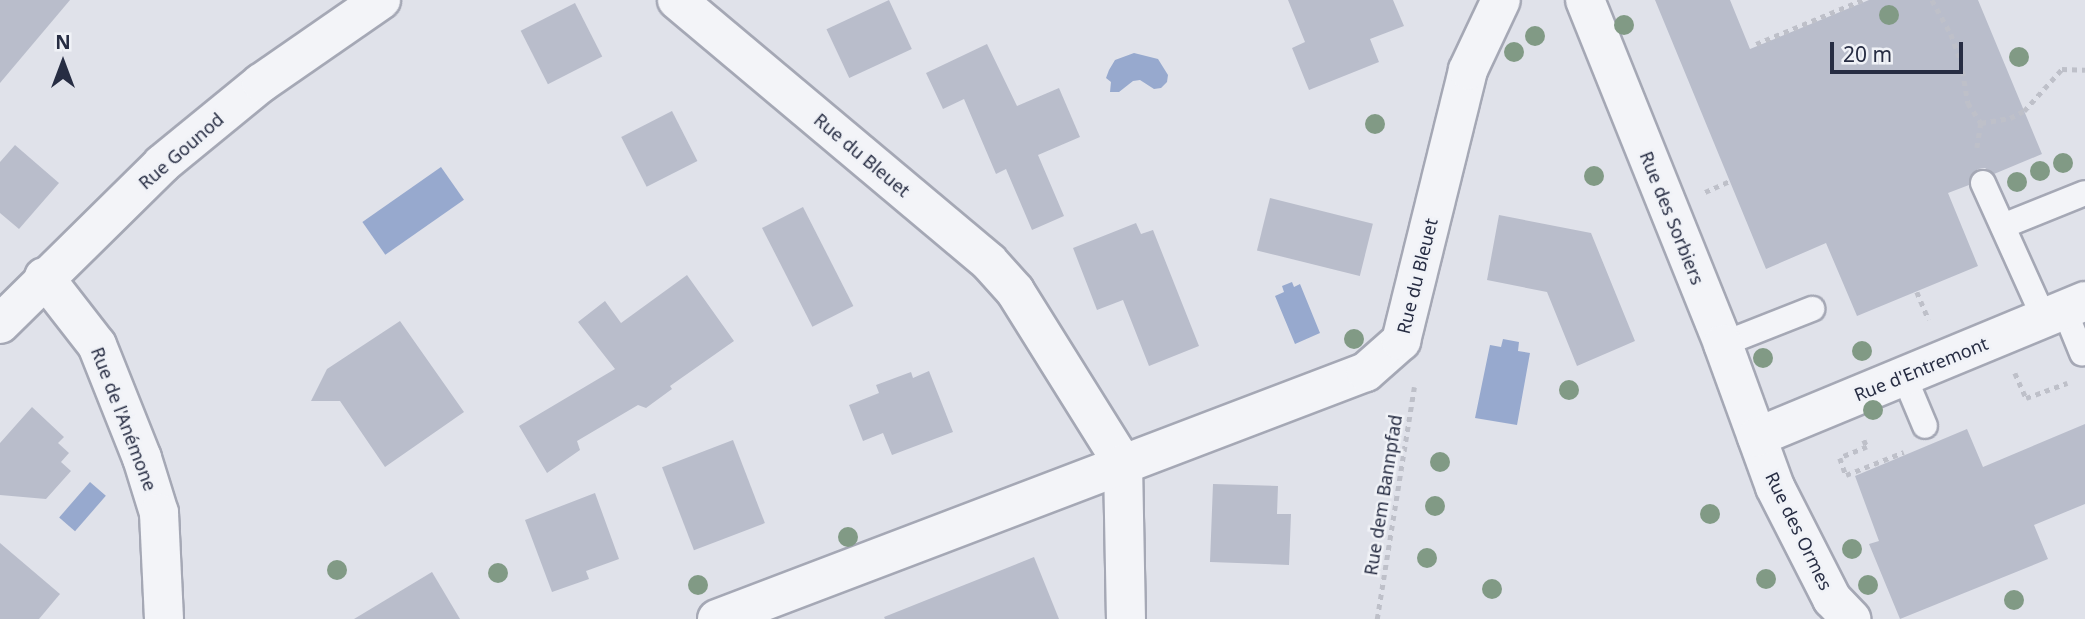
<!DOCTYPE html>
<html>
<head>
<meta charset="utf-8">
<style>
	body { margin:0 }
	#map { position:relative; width:2085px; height:619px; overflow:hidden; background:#e0e2ea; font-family:"Noto Sans",sans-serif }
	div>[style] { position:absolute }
	.water>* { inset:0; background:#97a9ce; transform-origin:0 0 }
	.building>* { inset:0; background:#b9bdcb; transform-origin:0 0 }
	.path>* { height:4.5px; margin-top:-2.25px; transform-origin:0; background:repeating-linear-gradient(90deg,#bec0c9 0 5px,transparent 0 10px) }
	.roads { filter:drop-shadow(2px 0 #a5a8b5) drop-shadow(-2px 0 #a5a8b5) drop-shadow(0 2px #a5a8b5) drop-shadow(0 -2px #a5a8b5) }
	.lane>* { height:24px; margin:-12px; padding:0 12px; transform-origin:12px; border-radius:12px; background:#f3f4f8 }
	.street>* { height:38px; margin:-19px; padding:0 19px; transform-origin:19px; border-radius:19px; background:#f3f4f8 }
	.trees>* { width:20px; height:20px; margin:-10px; border-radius:50%; background:#819a85 }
	span { translate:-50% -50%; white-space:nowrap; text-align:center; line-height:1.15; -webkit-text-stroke:5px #f0f2f7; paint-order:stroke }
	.street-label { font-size:18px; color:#272d43 }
	.north { position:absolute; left:28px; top:28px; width:70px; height:70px; -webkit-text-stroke:5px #f0f2f7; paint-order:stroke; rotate:0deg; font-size:19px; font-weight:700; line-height:28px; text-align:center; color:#272d43 }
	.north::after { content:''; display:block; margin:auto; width:24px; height:32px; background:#272d43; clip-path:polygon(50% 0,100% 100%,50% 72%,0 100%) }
	.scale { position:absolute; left:1830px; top:42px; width:133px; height:32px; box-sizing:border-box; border:4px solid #272d43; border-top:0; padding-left:9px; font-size:21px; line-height:24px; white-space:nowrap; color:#272d43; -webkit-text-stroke:5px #f0f2f7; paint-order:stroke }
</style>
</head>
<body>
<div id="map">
	<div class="water">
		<i style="clip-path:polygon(1134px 53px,1158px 59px,1168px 75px,1167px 82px,1161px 88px,1154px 89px,1140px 80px,1133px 81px,1119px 92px,1110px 92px,1111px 82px,1106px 78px,1109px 70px,1115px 60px)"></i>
		<i style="left:441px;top:167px;width:40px;height:96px;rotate:55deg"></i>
		<i style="clip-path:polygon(1292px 282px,1294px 287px,1300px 284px,1320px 333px,1295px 344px,1275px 296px,1284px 292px,1282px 286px)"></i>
		<i style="clip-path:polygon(1503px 339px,1519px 342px,1518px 351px,1530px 353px,1517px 425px,1475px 418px,1490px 345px,1501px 347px)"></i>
		<i style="left:90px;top:482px;width:21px;height:47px;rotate:41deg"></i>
	</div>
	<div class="building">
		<i style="clip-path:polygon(0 0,70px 0,0 83px)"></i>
		<i style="left:889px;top:0;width:54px;height:69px;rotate:65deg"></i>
		<i style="clip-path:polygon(1288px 0,1393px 0,1404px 26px,1370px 39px,1379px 62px,1309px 90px,1292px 48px,1305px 42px)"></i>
		<i style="clip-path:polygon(1655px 0,1730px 0,1750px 49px,1869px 0,1978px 0,2042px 154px,1994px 174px,1985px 168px,1978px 169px,1971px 175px,1969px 185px,1948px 193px,1978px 266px,1857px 316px,1826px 243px,1766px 269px)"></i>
		<i style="left:575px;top:3px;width:60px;height:61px;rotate:63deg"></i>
		<i style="clip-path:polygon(987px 44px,1017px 106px,1059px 88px,1080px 137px,1038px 155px,1064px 216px,1032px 230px,1006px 169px,996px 174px,964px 99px,943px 109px,926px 73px)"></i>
		<i style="left:672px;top:111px;width:56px;height:57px;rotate:63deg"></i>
		<i style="clip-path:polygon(15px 145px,59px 183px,19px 229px,0 213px,0 162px)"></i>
		<i style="left:1270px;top:198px;width:106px;height:54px;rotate:14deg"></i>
		<i style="left:803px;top:207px;width:111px;height:46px;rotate:63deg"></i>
		<i style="clip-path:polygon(1499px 215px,1591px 233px,1635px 341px,1577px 366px,1547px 292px,1487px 280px)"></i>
		<i style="clip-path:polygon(1136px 223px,1141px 234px,1153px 230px,1199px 346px,1149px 366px,1123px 300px,1097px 310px,1073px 248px)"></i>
		<i style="clip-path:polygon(687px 275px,734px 341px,670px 386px,672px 389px,646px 408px,638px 405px,577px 441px,580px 450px,547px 473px,519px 426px,615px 369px,578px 322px,605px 301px,621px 323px)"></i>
		<i style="clip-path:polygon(400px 321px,464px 412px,385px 467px,340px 401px,311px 401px,327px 369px)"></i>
		<i style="clip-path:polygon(929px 371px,953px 432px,892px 455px,883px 433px,863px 441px,849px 405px,879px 393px,876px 385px,911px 372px,913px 378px)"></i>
		<i style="clip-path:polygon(32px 407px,64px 437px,58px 443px,69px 453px,61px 462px,71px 471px,46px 499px,0 495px,0 443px)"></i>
		<i style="clip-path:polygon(2085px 424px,2085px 504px,2034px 525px,2048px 559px,1900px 619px,1869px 544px,1879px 541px,1855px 476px,1967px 429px,1983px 467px)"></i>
		<i style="left:733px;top:440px;width:89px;height:76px;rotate:69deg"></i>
		<i style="clip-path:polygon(1213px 484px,1278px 486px,1277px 514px,1291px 514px,1289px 565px,1210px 562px)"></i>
		<i style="clip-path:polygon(595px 493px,619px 559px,586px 571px,589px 579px,552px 592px,525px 520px)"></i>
		<i style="clip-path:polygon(0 543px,60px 594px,39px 619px,0 619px)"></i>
		<i style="clip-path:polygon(1034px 557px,1059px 619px,885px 619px,884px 617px)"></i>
		<i style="clip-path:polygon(432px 572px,460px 619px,354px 619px)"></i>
	</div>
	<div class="path">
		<i style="left:1932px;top:0;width:39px;rotate:61deg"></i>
		<i style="left:1951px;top:34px;width:29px;rotate:70deg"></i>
		<i style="left:1961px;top:61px;width:43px;rotate:80.5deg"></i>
		<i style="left:1968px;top:103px;width:24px;rotate:57deg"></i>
		<i style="left:1981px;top:123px;width:25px;rotate:99deg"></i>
		<i style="left:1756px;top:44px;width:115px;rotate:-22.5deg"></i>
		<i style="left:1981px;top:123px;width:29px;rotate:-10deg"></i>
		<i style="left:2010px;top:118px;width:16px;rotate:-27deg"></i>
		<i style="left:2024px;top:111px;width:57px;rotate:-47.9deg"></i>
		<i style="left:2062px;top:69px;width:23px;rotate:2deg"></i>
		<i style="left:1705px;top:192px;width:27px;rotate:-24deg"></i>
		<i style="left:1917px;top:292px;width:30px;rotate:67deg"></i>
		<i style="left:2015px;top:373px;width:27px;rotate:66deg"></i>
		<i style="left:2026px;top:398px;width:44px;rotate:-20.1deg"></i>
		<i style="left:1864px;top:440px;width:8px;rotate:67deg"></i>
		<i style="left:1867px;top:447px;width:29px;rotate:158deg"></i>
		<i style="left:1840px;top:458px;width:18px;rotate:71deg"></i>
		<i style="left:1846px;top:475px;width:62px;rotate:-21.6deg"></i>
		<i style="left:1377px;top:619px;width:235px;rotate:-80.9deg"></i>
	</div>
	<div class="roads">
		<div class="lane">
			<i style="left:1983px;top:183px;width:148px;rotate:65.7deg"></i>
			<i style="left:2003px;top:226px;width:88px;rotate:-21.9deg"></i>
			<i style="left:2064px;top:309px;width:48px;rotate:67.8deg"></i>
			<i style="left:1723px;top:344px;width:96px;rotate:-21.5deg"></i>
			<i style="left:1904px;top:376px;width:54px;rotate:67.2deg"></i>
		</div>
		<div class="street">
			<i style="left:677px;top:0;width:407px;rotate:40deg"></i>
			<i style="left:989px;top:262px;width:39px;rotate:48deg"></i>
			<i style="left:1015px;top:291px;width:204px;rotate:58deg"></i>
			<i style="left:1123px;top:464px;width:155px;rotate:88.9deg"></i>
			<i style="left:1585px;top:0;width:371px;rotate:68.1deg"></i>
			<i style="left:1723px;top:344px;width:152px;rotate:70deg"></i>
			<i style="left:1775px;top:487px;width:126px;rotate:63deg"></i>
			<i style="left:1832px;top:599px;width:28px;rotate:46deg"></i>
			<i style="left:44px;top:277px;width:86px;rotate:52.1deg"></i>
			<i style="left:97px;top:345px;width:122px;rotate:68.3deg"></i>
			<i style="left:142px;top:458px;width:58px;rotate:72.8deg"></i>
			<i style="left:159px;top:513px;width:106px;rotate:87.3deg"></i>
			<i style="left:0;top:324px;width:228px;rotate:-44.6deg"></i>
			<i style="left:162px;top:164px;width:128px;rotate:-39.3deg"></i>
			<i style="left:261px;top:83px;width:146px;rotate:-34.7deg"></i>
			<i style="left:1757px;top:437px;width:355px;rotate:-22.5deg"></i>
			<i style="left:717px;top:619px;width:694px;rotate:-20.84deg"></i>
			<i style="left:1366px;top:372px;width:47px;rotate:-41.5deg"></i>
			<i style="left:1401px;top:341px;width:279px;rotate:-76.1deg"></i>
			<i style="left:1468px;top:70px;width:77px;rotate:-64.8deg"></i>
		</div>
	</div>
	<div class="trees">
		<i style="left:1889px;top:15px"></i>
		<i style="left:1624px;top:25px"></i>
		<i style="left:1535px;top:36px"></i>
		<i style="left:1514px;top:52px"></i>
		<i style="left:2019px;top:57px"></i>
		<i style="left:1375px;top:124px"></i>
		<i style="left:2063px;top:163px"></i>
		<i style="left:2040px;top:171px"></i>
		<i style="left:1594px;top:176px"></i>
		<i style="left:2017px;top:182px"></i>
		<i style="left:1354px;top:339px"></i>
		<i style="left:1862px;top:351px"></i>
		<i style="left:1763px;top:358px"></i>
		<i style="left:1569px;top:390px"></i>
		<i style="left:1873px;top:410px"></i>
		<i style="left:1440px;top:462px"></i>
		<i style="left:1435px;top:506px"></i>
		<i style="left:1710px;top:514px"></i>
		<i style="left:848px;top:537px"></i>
		<i style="left:1852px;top:549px"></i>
		<i style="left:1427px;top:558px"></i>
		<i style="left:337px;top:570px"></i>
		<i style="left:498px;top:573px"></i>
		<i style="left:1766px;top:579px"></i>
		<i style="left:698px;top:585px"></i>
		<i style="left:1868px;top:585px"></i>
		<i style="left:1492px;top:589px"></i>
		<i style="left:2014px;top:600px"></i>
	</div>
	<div class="street-label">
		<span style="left:181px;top:151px;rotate:-41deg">Rue Gounod</span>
		<span style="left:862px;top:155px;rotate:40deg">Rue du Bleuet</span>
		<span style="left:1672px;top:218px;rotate:68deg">Rue des Sorbiers</span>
		<span style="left:1417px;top:276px;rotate:-76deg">Rue du Bleuet</span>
		<span style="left:1921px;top:369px;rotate:-22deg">Rue d'Entremont</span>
		<span style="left:124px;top:419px;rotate:69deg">Rue de l'Anémone</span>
		<span style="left:1383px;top:495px;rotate:-81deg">Rue dem Bannpfad</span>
		<span style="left:1799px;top:531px;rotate:64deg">Rue des Ormes</span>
	</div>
	<div class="north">N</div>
	<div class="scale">20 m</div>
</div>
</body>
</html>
